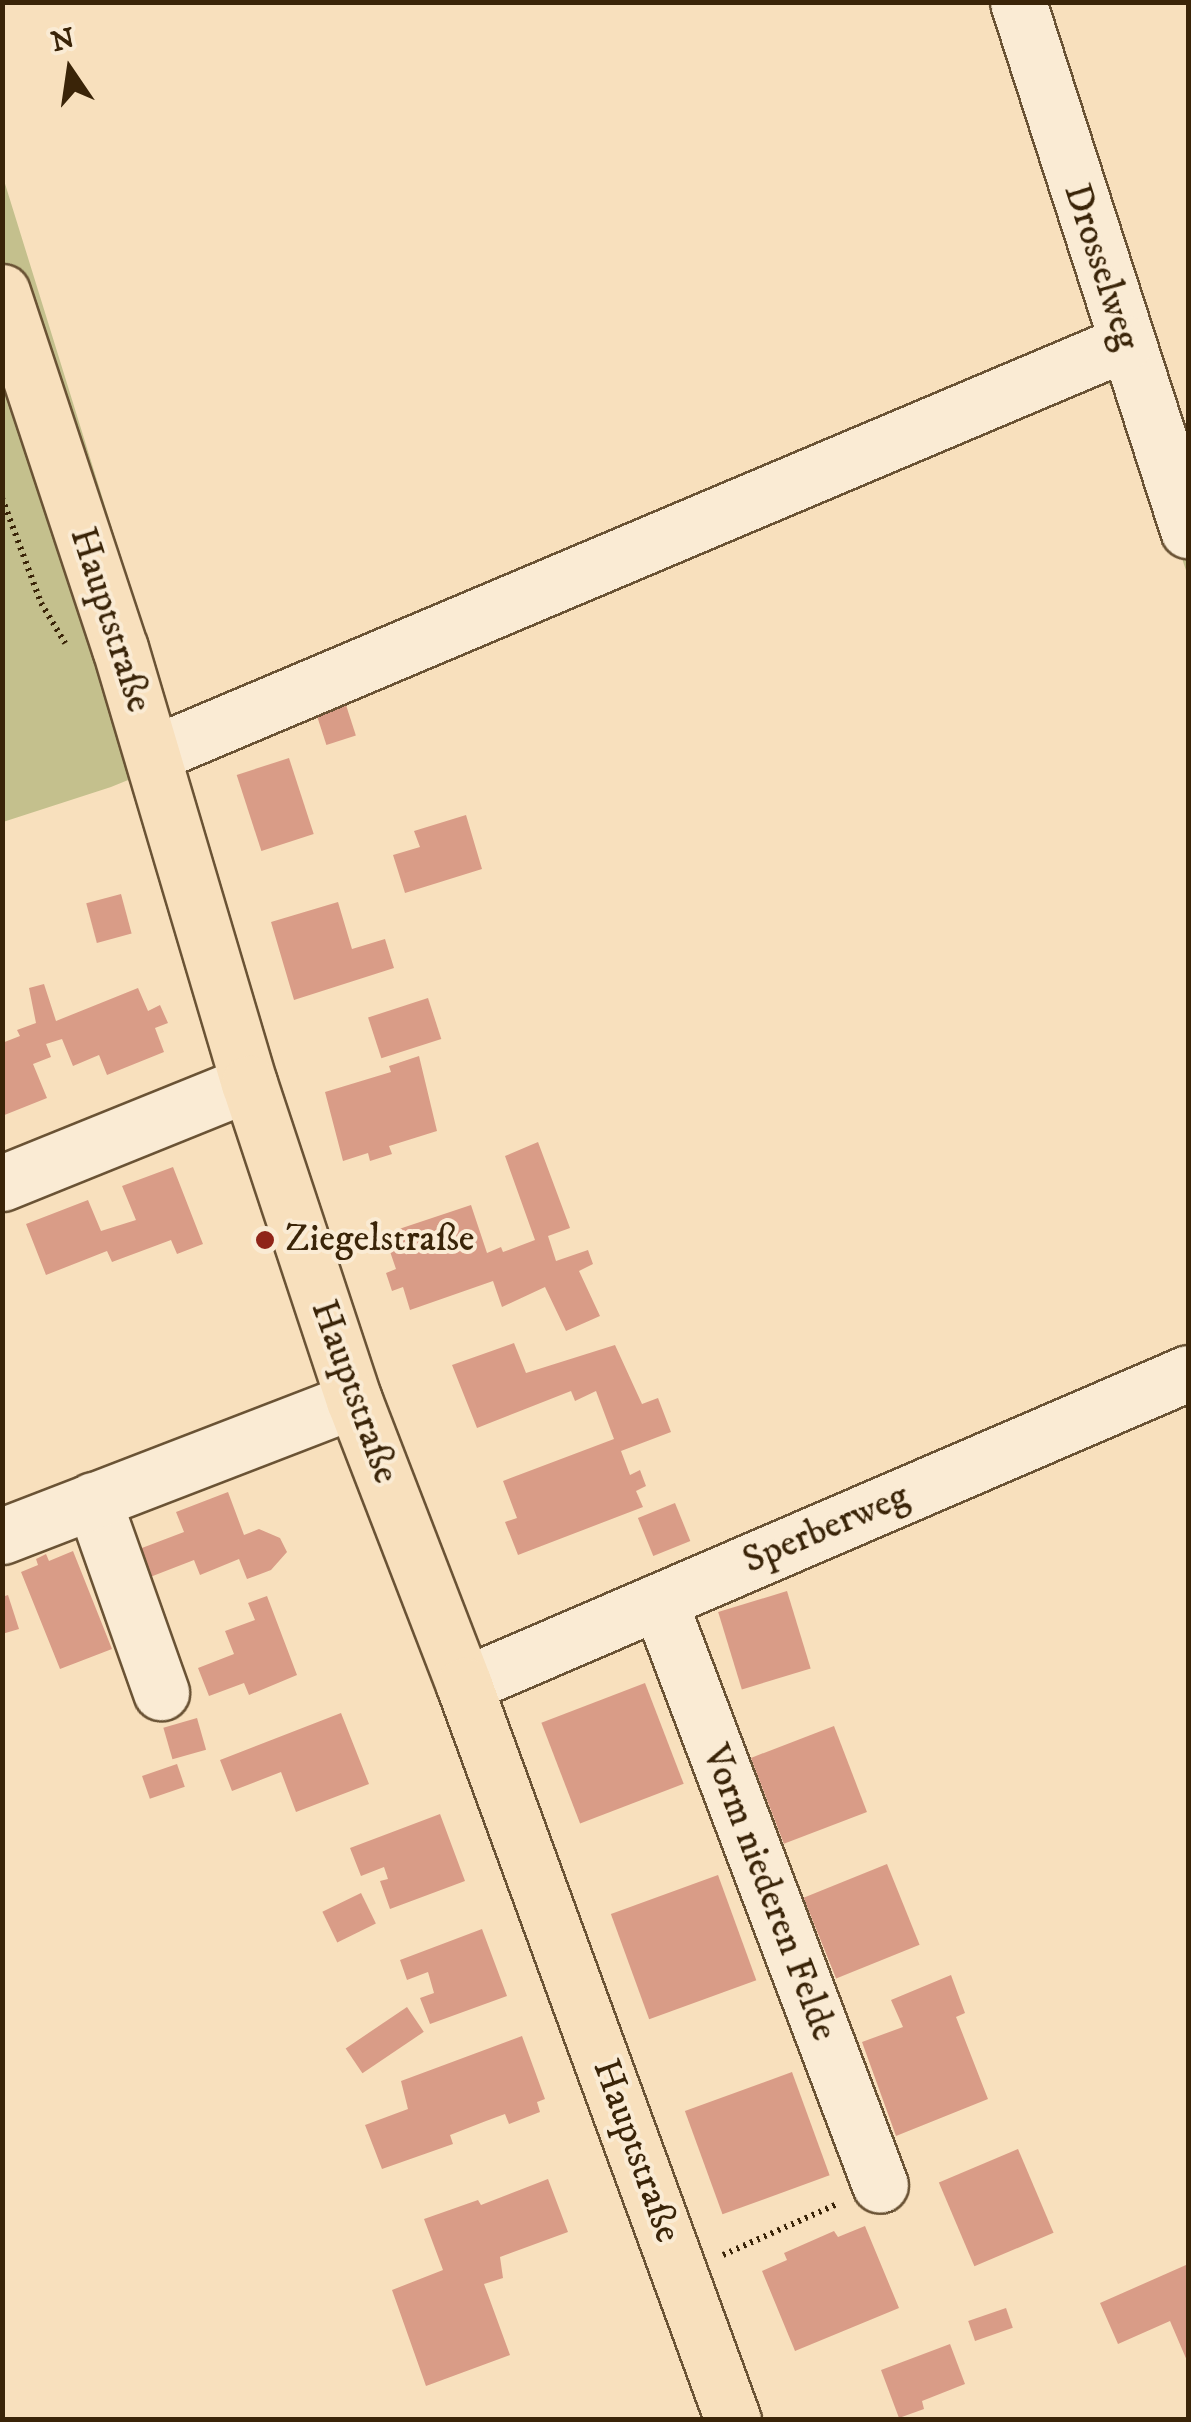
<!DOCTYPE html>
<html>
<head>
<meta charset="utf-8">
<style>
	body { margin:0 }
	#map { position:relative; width:1191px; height:2422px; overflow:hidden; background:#f8e0bd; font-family:"IM FELL DW Pica",serif }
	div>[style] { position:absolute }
	.green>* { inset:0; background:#c4c08d }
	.building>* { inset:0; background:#d99c87; transform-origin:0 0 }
	.path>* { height:6px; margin-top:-3px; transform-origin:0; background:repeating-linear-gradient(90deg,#3a2408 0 2.5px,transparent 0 7.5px) }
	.roads { filter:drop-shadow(2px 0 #6a5335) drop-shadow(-2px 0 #6a5335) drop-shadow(0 2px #6a5335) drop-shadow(0 -2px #6a5335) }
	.minor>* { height:55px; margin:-27.5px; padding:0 27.5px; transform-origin:27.5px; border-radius:27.5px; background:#faebd4 }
	.major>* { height:55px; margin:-27.5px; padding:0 27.5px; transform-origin:27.5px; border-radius:27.5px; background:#f8e0bd }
	.dots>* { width:28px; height:28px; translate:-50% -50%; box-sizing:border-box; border:5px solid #faebd4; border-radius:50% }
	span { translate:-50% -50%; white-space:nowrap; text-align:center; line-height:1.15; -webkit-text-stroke:8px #faebd4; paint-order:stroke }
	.street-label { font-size:38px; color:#3a2408 }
	.poi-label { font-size:38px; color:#3a2408 }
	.left { translate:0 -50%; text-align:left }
	.frame { position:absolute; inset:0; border:5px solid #3a2408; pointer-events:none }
	.north { position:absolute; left:20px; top:20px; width:100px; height:100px; -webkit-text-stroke:8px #faebd4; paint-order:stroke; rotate:347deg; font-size:28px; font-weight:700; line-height:40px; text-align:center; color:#3a2408 }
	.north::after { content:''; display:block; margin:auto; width:35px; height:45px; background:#3a2408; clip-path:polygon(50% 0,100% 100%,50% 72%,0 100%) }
</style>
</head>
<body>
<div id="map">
	<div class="green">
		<i style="clip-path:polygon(1046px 3px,1188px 433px,1188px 576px,1124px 391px,1089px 376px,354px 688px,111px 787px,3px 822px,2px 174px,154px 664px,171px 714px,182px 718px,1085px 335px,1094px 319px)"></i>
	</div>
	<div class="building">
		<i style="left:346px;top:705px;width:32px;height:31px;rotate:72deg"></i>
		<i style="left:289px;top:758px;width:80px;height:55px;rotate:72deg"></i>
		<i style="clip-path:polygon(466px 815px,482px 869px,405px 893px,393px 855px,420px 847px,414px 831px)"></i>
		<i style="left:121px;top:894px;width:41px;height:36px;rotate:75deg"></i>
		<i style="clip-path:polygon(338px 902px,352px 949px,385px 939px,394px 968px,294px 1000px,271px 922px)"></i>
		<i style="clip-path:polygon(44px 984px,56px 1021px,138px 988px,148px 1011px,160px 1005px,168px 1023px,155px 1028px,164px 1052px,107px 1075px,99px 1055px,73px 1066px,62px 1039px,46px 1044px,51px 1057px,33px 1064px,47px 1098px,2px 1116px,2px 1043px,20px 1036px,17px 1030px,36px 1023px,29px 988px)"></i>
		<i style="left:428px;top:998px;width:43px;height:63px;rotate:72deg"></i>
		<i style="clip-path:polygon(419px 1056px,437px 1131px,389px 1146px,392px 1154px,370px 1161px,368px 1153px,343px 1161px,325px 1092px,391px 1072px,389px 1066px)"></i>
		<i style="clip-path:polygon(538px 1142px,570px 1228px,548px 1236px,556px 1261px,588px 1250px,593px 1264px,579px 1271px,600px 1316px,566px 1331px,545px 1287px,502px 1307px,493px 1281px,410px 1310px,403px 1287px,392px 1291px,386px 1273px,396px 1269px,384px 1234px,471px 1205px,487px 1253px,501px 1247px,503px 1252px,535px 1240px,505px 1156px)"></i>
		<i style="clip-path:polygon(173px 1167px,203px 1244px,177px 1254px,171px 1240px,112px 1262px,107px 1251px,46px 1275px,26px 1224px,88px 1200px,101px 1231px,136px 1220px,122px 1186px)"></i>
		<i style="clip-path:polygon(514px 1343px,526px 1373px,615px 1345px,642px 1404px,658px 1398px,671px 1432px,621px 1451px,630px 1475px,640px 1470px,646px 1486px,636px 1491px,643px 1507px,518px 1555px,505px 1522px,517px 1518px,503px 1481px,614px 1439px,596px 1391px,575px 1401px,571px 1391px,477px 1428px,452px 1365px)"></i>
		<i style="clip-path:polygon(228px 1492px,244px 1535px,259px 1529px,280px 1538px,287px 1552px,271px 1570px,247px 1579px,239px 1559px,200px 1575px,194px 1560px,145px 1579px,134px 1551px,184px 1532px,176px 1512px)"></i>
		<i style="left:675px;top:1503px;width:41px;height:40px;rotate:68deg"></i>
		<i style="clip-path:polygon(73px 1551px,112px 1649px,60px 1669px,21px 1572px,38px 1565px,36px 1559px,46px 1554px,49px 1561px)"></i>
		<i style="left:787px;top:1591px;width:81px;height:72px;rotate:73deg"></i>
		<i style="clip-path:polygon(8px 1595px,19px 1629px,2px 1634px,2px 1597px)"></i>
		<i style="clip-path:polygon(267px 1596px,297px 1675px,249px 1695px,244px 1683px,209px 1696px,198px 1668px,234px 1654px,225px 1631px,255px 1620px,248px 1603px)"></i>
		<i style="left:645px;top:1683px;width:108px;height:111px;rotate:69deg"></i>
		<i style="clip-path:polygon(341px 1713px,369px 1784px,296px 1812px,281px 1772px,232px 1791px,220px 1760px)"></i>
		<i style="left:197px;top:1718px;width:33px;height:35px;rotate:74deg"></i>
		<i style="left:834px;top:1726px;width:92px;height:89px;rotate:69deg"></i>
		<i style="left:177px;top:1764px;width:24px;height:37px;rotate:71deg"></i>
		<i style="clip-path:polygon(440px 1814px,465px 1881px,390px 1909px,380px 1881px,388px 1879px,384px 1867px,361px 1876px,350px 1848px)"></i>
		<i style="left:887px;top:1864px;width:87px;height:90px;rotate:68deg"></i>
		<i style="left:718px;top:1875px;width:112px;height:114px;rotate:70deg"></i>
		<i style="left:361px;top:1893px;width:34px;height:43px;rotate:64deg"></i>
		<i style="clip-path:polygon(482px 1929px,507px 1996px,430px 2024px,420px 1998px,434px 1993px,428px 1972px,407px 1980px,400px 1960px)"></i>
		<i style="clip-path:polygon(951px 1975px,965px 2013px,956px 2017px,988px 2099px,896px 2136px,862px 2042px,903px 2027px,891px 2000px)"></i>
		<i style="left:407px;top:2007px;width:30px;height:74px;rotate:56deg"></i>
		<i style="clip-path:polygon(522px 2036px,545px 2099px,537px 2102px,540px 2112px,509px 2124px,505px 2114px,486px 2121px,450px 2135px,453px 2144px,382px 2169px,365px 2125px,408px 2109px,401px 2081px)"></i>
		<i style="left:792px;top:2072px;width:110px;height:114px;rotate:70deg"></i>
		<i style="left:1018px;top:2149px;width:91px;height:86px;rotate:67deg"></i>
		<i style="clip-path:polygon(548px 2179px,568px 2232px,500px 2257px,503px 2278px,484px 2284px,510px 2355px,426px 2386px,392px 2290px,443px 2270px,424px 2219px,478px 2200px,481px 2205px)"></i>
		<i style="clip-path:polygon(865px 2226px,899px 2308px,795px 2351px,762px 2271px,787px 2260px,784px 2253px,834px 2231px,838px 2237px)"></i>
		<i style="clip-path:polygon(1186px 2265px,1188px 2363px,1170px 2321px,1118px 2344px,1100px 2303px)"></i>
		<i style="left:1006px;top:2308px;width:21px;height:40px;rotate:71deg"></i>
		<i style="clip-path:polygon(950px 2344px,965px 2384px,922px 2401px,924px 2409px,899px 2418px,881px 2370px)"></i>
	</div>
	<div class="path">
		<i style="left:2px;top:498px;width:112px;rotate:69.6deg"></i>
		<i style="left:41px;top:603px;width:47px;rotate:59deg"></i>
		<i style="left:723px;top:2255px;width:127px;rotate:-24.1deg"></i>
	</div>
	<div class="roads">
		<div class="minor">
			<i style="left:1018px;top:2px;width:555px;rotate:72.15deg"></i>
			<i style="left:153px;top:754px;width:1055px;rotate:-22.92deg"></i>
			<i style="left:2px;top:1183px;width:266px;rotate:-22deg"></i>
			<i style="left:93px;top:1500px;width:204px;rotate:70.5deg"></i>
			<i style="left:2px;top:1536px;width:377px;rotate:-21.1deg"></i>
			<i style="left:659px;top:1601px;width:624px;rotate:69.27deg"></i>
			<i style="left:464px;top:1685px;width:788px;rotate:-23.31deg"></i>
		</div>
		<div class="major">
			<i style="left:2px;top:292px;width:375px;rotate:71.7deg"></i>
			<i style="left:120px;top:648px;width:454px;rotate:73.5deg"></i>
			<i style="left:249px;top:1083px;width:334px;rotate:71.7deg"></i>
			<i style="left:354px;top:1400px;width:305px;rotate:68.9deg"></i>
			<i style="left:464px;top:1685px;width:783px;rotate:69.9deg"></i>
		</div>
	</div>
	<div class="dots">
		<i style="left:265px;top:1240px;background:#8f2418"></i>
	</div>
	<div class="street-label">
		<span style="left:1101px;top:267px;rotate:72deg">Drosselweg</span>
		<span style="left:110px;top:620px;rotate:72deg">Hauptstraße</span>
		<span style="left:354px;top:1392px;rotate:70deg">Hauptstraße</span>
		<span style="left:826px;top:1529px;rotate:-23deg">Sperberweg</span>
		<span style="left:769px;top:1893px;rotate:69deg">Vorm niederen Felde</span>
		<span style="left:636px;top:2151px;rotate:70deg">Hauptstraße</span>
	</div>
	<div class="poi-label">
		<span class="left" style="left:285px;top:1240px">Ziegelstraße</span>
	</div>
	<div class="frame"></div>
	<div class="north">N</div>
</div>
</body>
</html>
